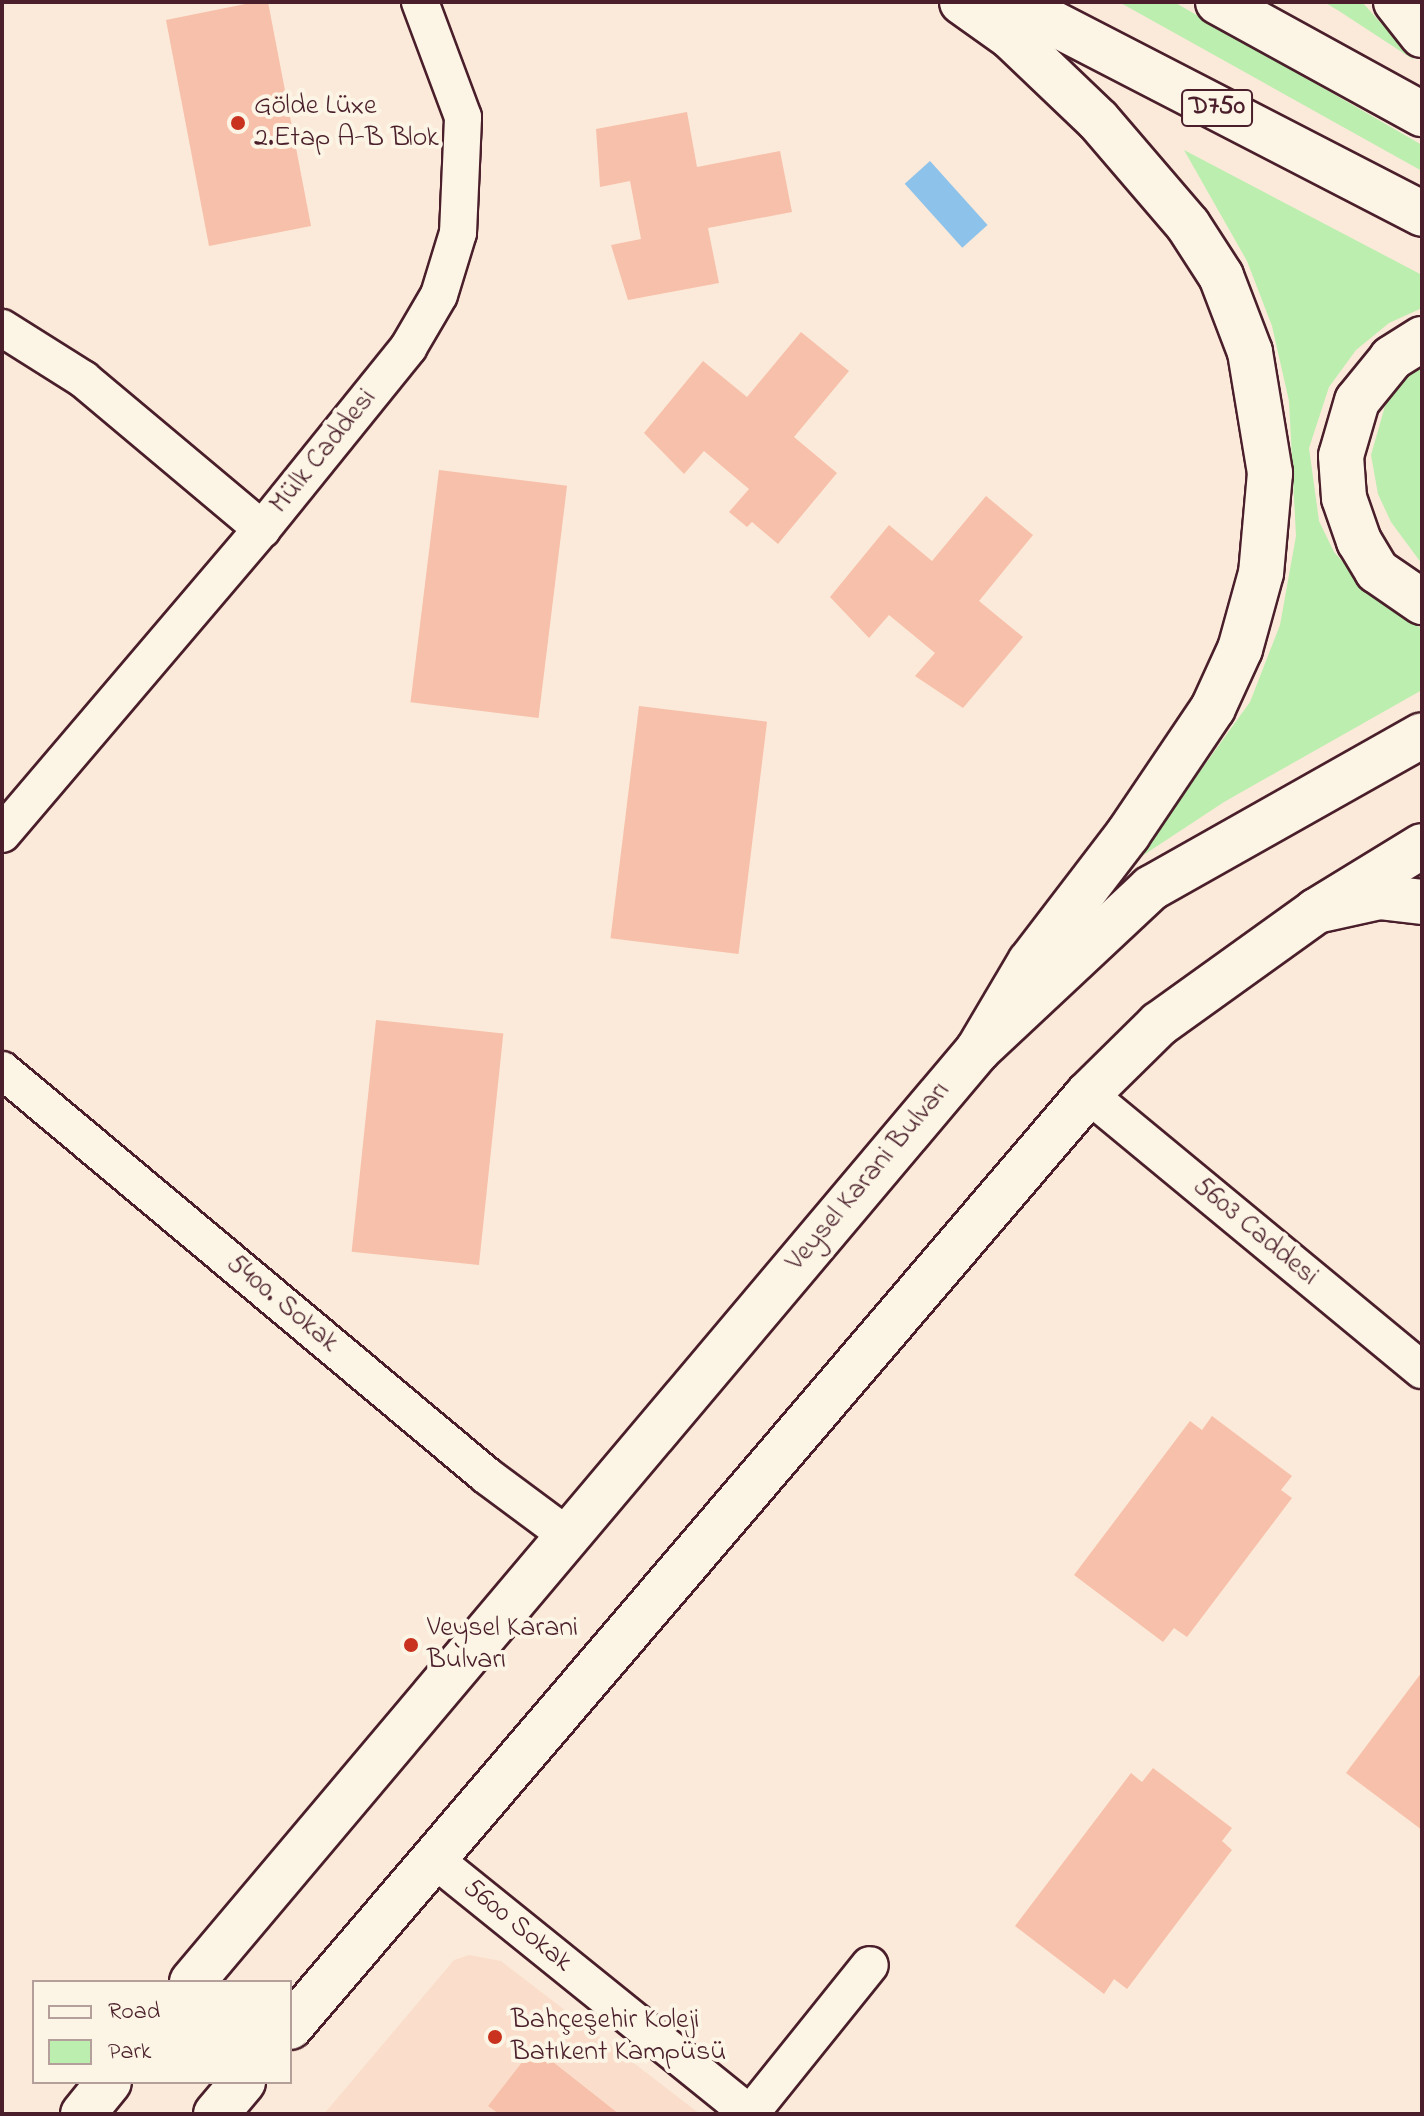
<!DOCTYPE html>
<html>
<head>
<meta charset="utf-8">
<style>
	body { margin:0 }
	#map { position:relative; width:1424px; height:2116px; overflow:hidden; background:#fbead9; font-family:"Indie Flower",sans-serif }
	div>[style] { position:absolute }
	.built>* { inset:0; background:#faddcb }
	.green>* { inset:0; background:#bbeeaf }
	.water>* { inset:0; background:#8dc2eb; transform-origin:0 0 }
	.building>* { inset:0; background:#f7c0aa; transform-origin:0 0 }
	.roads { filter:drop-shadow(2px 0 #4a1f2b) drop-shadow(-2px 0 #4a1f2b) drop-shadow(0 2px #4a1f2b) drop-shadow(0 -2px #4a1f2b) }
	.minor>* { height:36px; margin:-18px; padding:0 18px; transform-origin:18px; border-radius:18px; background:#fcf5e5 }
	.primary>* { height:44px; margin:-22px; padding:0 22px; transform-origin:22px; border-radius:22px; background:#fcf5e5 }
	.trunk>* { height:44px; margin:-22px; padding:0 22px; transform-origin:22px; border-radius:22px; background:#fcf5e5 }
	.dots>* { width:22px; height:22px; translate:-50% -50%; box-sizing:border-box; border:4px solid #fcf5e5; border-radius:50% }
	span { translate:-50% -50%; white-space:nowrap; text-align:center; line-height:1.15; -webkit-text-stroke:8px #fcf5e5; paint-order:stroke }
	.shield-label span { padding:2px 6px; background:#fcf5e5; border:2px solid; border-radius:6px; -webkit-text-stroke-width:0 }
	.shield-label { font-size:26px; color:#4a1f2b; font-weight:700 }
	.poi-label { font-size:28px; color:#4a1f2b }
	.left { translate:0 -50%; text-align:left }
	.street-label { font-size:28px; color:#4a1f2b }
	.frame { position:absolute; inset:0; border:4px solid #4a1f2b; pointer-events:none }
	.legend { position:absolute; left:32px; top:1980px; width:260px; height:104px; box-sizing:border-box; background:#fcf5e5; border:2px solid #b59f9b; margin:0; padding:10px 14px; list-style:none; font-size:24px; color:#4a1f2b }
	.legend li { display:flex; align-items:center; gap:16px; height:40px }
	.legend b { width:40px; border:2px solid #b59f9b }
</style>
</head>
<body>
<div id="map">
	<div class="built">
		<i style="clip-path:polygon(469px 1955px,501px 1961px,700px 2114px,324px 2114px,454px 1960px)"></i>
	</div>
	<div class="green">
		<i style="clip-path:polygon(1119px 2px,1174px 2px,1422px 145px,1422px 171px)"></i>
		<i style="clip-path:polygon(1324px 2px,1362px 2px,1414px 60px,1339px 11px)"></i>
		<i style="clip-path:polygon(1184px 150px,1422px 275px,1422px 308px,1389px 323px,1356px 350px,1329px 387px,1309px 448px,1319px 521px,1334px 552px,1378px 601px,1422px 629px,1422px 690px,1224px 802px,1136px 860px,1250px 702px,1280px 625px,1296px 536px,1289px 401px,1272px 326px,1247px 261px)"></i>
		<i style="clip-path:polygon(1422px 365px,1422px 564px,1391px 522px,1378px 494px,1371px 455px,1387px 399px,1404px 378px)"></i>
	</div>
	<div class="water">
		<i style="left:930px;top:161px;width:86px;height:34px;rotate:48deg"></i>
	</div>
	<div class="building">
		<i style="clip-path:polygon(255px 2px,268px 2px,311px 226px,209px 246px,166px 20px)"></i>
		<i style="clip-path:polygon(687px 112px,697px 167px,780px 151px,792px 212px,708px 228px,719px 283px,628px 300px,611px 245px,641px 239px,630px 181px,600px 187px,596px 129px)"></i>
		<i style="clip-path:polygon(801px 332px,849px 371px,794px 437px,837px 473px,778px 544px,752px 522px,747px 527px,729px 512px,749px 489px,704px 451px,684px 474px,644px 433px,703px 361px,747px 397px)"></i>
		<i style="left:439px;top:470px;width:129px;height:234px;rotate:7deg"></i>
		<i style="clip-path:polygon(986px 496px,1033px 535px,979px 601px,1023px 637px,963px 708px,915px 676px,935px 653px,889px 615px,869px 638px,830px 597px,889px 525px,932px 561px)"></i>
		<i style="left:639px;top:706px;width:129px;height:234px;rotate:7deg"></i>
		<i style="left:376px;top:1020px;width:128px;height:233px;rotate:6deg"></i>
		<i style="clip-path:polygon(1212px 1416px,1292px 1476px,1281px 1490px,1292px 1498px,1187px 1637px,1174px 1628px,1163px 1642px,1074px 1575px,1190px 1421px,1202px 1430px)"></i>
		<i style="clip-path:polygon(1422px 1672px,1422px 1830px,1346px 1773px)"></i>
		<i style="clip-path:polygon(1153px 1768px,1232px 1828px,1222px 1841px,1232px 1850px,1127px 1989px,1114px 1979px,1104px 1994px,1015px 1926px,1131px 1773px,1142px 1782px)"></i>
		<i style="clip-path:polygon(534px 2047px,605px 2103px,619px 2114px,499px 2114px,488px 2106px)"></i>
	</div>
	<div class="roads">
		<div class="minor">
			<i style="left:2px;top:328px;width:96px;rotate:32.2deg"></i>
			<i style="left:83px;top:379px;width:234px;rotate:40deg"></i>
			<i style="left:2px;top:834px;width:401px;rotate:-49.6deg"></i>
			<i style="left:262px;top:529px;width:233px;rotate:-51.1deg"></i>
			<i style="left:408px;top:348px;width:61px;rotate:-59.7deg"></i>
			<i style="left:439px;top:295px;width:65px;rotate:-73deg"></i>
			<i style="left:458px;top:233px;width:116px;rotate:-87.5deg"></i>
			<i style="left:463px;top:117px;width:123px;rotate:-110.5deg"></i>
			<i style="left:2px;top:1070px;width:633px;rotate:39.93deg"></i>
			<i style="left:487px;top:1476px;width:97px;rotate:36.6deg"></i>
			<i style="left:1088px;top:1094px;width:433px;rotate:39.6deg"></i>
			<i style="left:434px;top:1859px;width:406px;rotate:38.9deg"></i>
			<i style="left:750px;top:2114px;width:191px;rotate:-51.2deg"></i>
		</div>
		<div class="primary">
			<i style="left:192px;top:1982px;width:1219px;rotate:-49.86deg"></i>
			<i style="left:978px;top:1050px;width:237px;rotate:-43.1deg"></i>
			<i style="left:1151px;top:888px;width:311px;rotate:-29.4deg"></i>
			<i style="left:290px;top:2027px;width:1228px;rotate:-49.46deg"></i>
			<i style="left:1088px;top:1094px;width:100px;rotate:-44.6deg"></i>
			<i style="left:1159px;top:1024px;width:193px;rotate:-35.7deg"></i>
			<i style="left:1316px;top:911px;width:124px;rotate:-31.5deg"></i>
			<i style="left:83px;top:2114px;width:41px;rotate:-50.9deg"></i>
			<i style="left:216px;top:2114px;width:42px;rotate:-49.8deg"></i>
		</div>
		<div class="trunk">
			<i style="left:962px;top:2px;width:60px;rotate:35.5deg"></i>
			<i style="left:1011px;top:37px;width:120px;rotate:43.7deg"></i>
			<i style="left:1098px;top:120px;width:138px;rotate:49.4deg"></i>
			<i style="left:1188px;top:225px;width:61px;rotate:57.1deg"></i>
			<i style="left:1221px;top:276px;width:81px;rotate:69.1deg"></i>
			<i style="left:1250px;top:352px;width:123px;rotate:80.6deg"></i>
			<i style="left:1270px;top:473px;width:100px;rotate:95.1deg"></i>
			<i style="left:1261px;top:573px;width:79px;rotate:105.4deg"></i>
			<i style="left:1240px;top:649px;width:65px;rotate:114.6deg"></i>
			<i style="left:1213px;top:708px;width:152px;rotate:124deg"></i>
			<i style="left:1128px;top:834px;width:161px;rotate:127.4deg"></i>
			<i style="left:1030px;top:962px;width:102px;rotate:120.6deg"></i>
			<i style="left:1012px;top:2px;width:462px;rotate:27.3deg"></i>
			<i style="left:1218px;top:2px;width:233px;rotate:28.8deg"></i>
			<i style="left:1396px;top:2px;width:42px;rotate:51.8deg"></i>
			<i style="left:1422px;top:339px;width:36px;rotate:148deg"></i>
			<i style="left:1392px;top:358px;width:55px;rotate:129.1deg"></i>
			<i style="left:1357px;top:401px;width:57px;rotate:106.2deg"></i>
			<i style="left:1341px;top:456px;width:42px;rotate:85.9deg"></i>
			<i style="left:1344px;top:498px;width:46px;rotate:70.8deg"></i>
			<i style="left:1359px;top:541px;width:35px;rotate:59deg"></i>
			<i style="left:1377px;top:571px;width:55px;rotate:34.6deg"></i>
			<i style="left:1316px;top:911px;width:65px;rotate:-12.5deg"></i>
			<i style="left:1379px;top:897px;width:43px;rotate:6.6deg"></i>
		</div>
	</div>
	<div class="dots">
		<i style="left:238px;top:123px;background:#c8321e"></i>
		<i style="left:411px;top:1645px;background:#c8321e"></i>
		<i style="left:495px;top:2037px;background:#c8321e"></i>
	</div>
	<div class="shield-label">
		<span style="left:1217px;top:108px">D750</span>
	</div>
	<div class="poi-label">
		<span class="left" style="left:254px;top:123px">Gölde Lüxe<br>2.Etap A-B Blok</span>
		<span class="left" style="left:427px;top:1645px">Veysel Karani<br>Bulvarı</span>
		<span class="left" style="left:511px;top:2037px">Bahçeşehir Koleji<br>Batıkent Kampüsü</span>
	</div>
	<div class="street-label">
		<span style="left:324px;top:452px;rotate:-51deg">Mülk Caddesi</span>
		<span style="left:869px;top:1177px;rotate:-50deg">Veysel Karani Bulvarı</span>
		<span style="left:1255px;top:1232px;rotate:40deg">5603 Caddesi</span>
		<span style="left:282px;top:1304px;rotate:40deg">5400. Sokak</span>
		<span style="left:517px;top:1926px;rotate:39deg">5600 Sokak</span>
	</div>
	<div class="frame"></div>
	<ul class="legend">
	<li><b style="height:10px;background:#fcf5e5"></b>Road</li>
	<li><b style="height:22px;background:#bbeeaf"></b>Park</li>
	</ul>
</div>
</body>
</html>
